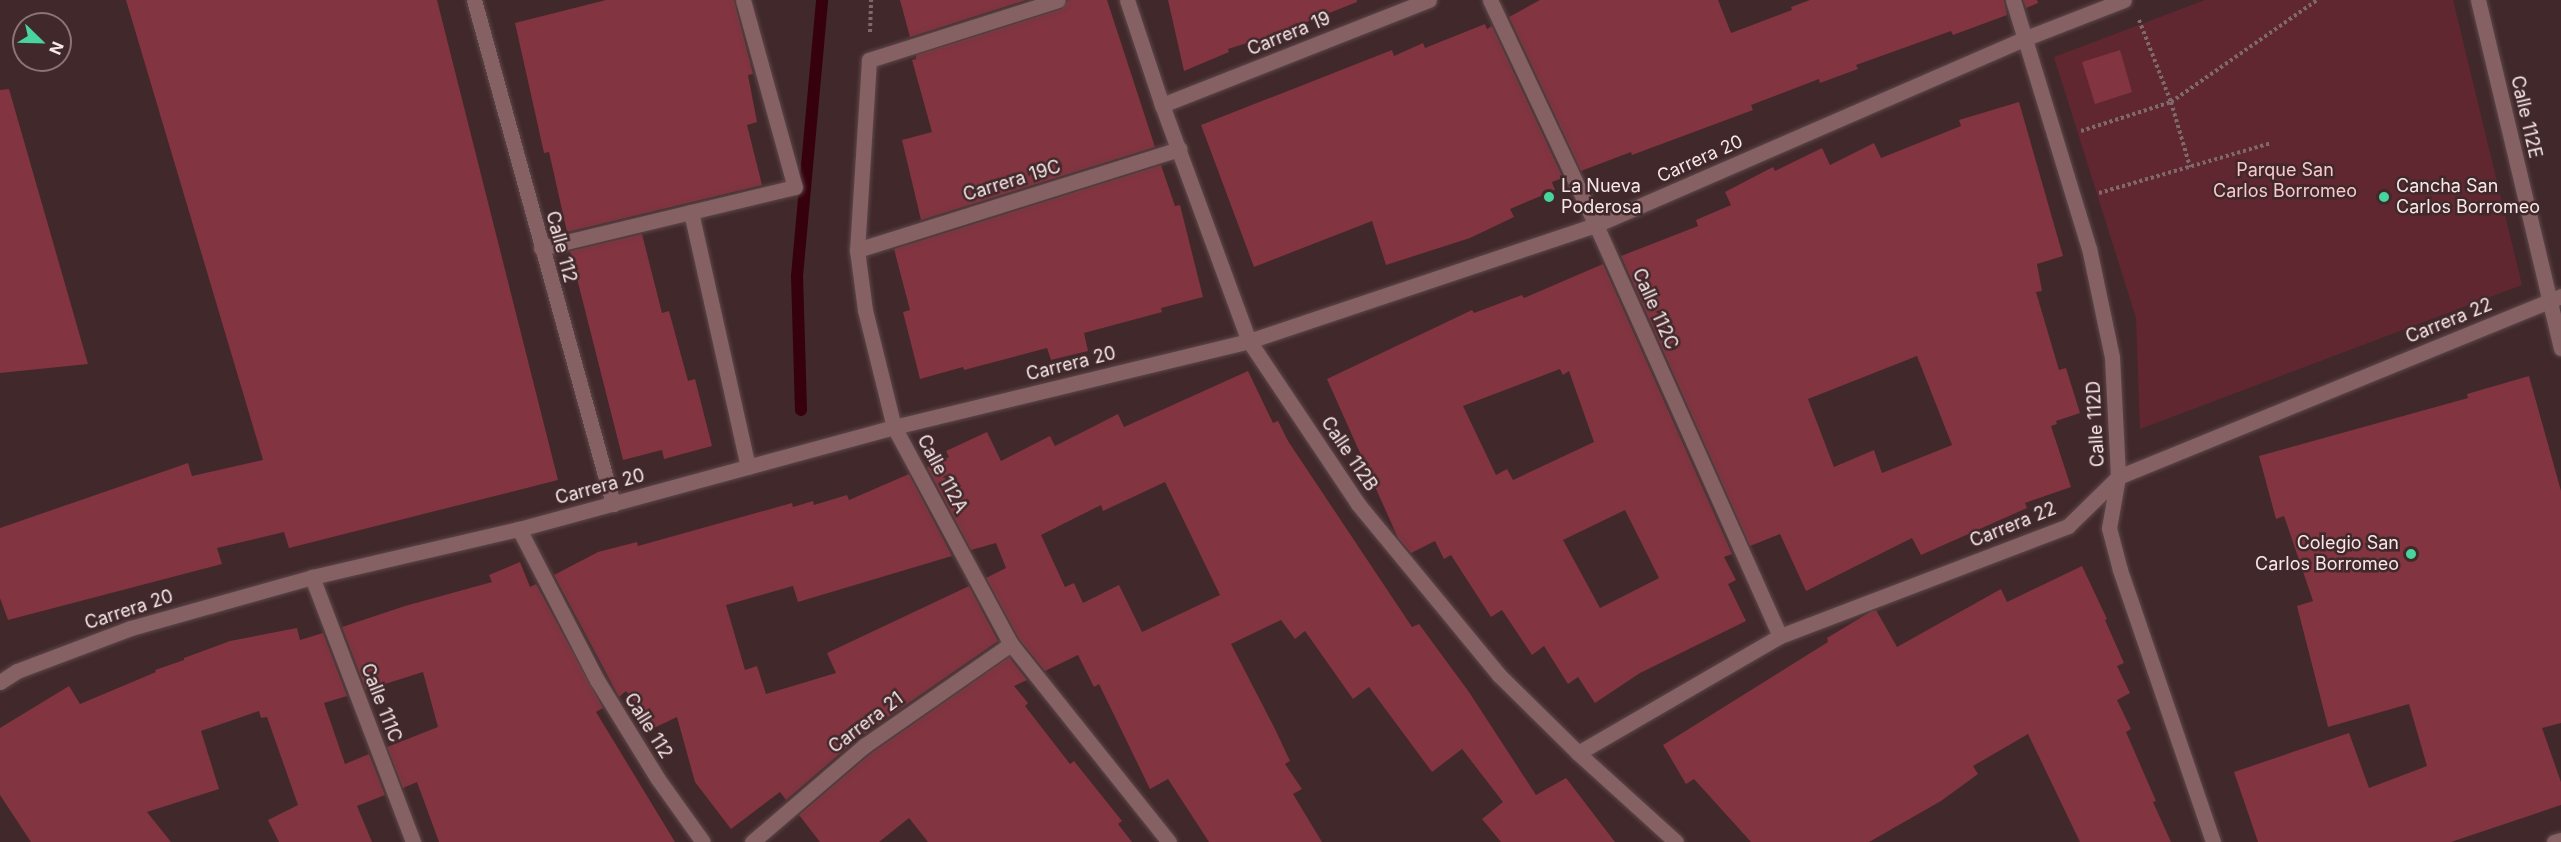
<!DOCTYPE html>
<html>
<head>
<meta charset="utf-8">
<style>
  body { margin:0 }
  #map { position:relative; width:2561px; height:842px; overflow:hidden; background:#40282b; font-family:Inter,sans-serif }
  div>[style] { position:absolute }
  .green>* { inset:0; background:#612730 }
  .stream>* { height:12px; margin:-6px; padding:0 6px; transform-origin:6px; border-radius:6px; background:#36000c }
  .building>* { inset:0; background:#823440 }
  .path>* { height:4px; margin-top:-2px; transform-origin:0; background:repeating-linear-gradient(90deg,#7e696b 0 3px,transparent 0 6px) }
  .roads { filter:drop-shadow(0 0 2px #5d4749) drop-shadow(0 0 2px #5d4749) }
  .service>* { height:15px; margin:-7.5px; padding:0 7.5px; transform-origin:7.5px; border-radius:7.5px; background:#866164 }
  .minor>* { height:15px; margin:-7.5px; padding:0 7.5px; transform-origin:7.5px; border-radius:7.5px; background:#866164 }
  .dots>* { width:16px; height:16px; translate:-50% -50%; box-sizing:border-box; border:3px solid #40282b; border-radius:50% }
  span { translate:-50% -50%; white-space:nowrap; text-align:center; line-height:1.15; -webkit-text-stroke:5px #40282b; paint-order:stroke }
  .street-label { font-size:18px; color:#f7e7e8 }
  .park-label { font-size:18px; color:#f8c8cb }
  .poi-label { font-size:18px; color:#f7e7e8 }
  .left { translate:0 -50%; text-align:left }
  .right { translate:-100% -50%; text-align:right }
  .north { position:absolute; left:12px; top:12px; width:60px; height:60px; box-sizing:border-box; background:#40282b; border:2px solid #897477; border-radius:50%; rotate:113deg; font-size:16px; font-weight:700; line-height:24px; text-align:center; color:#f7e7e8 }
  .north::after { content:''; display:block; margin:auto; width:21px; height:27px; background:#48d49d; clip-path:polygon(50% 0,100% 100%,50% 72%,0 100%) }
</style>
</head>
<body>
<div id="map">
  <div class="green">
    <i style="clip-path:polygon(2205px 0,2453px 0,2522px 285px,2140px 429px,2136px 318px,2054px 57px)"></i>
  </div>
  <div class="stream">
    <i style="left:801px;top:410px;width:134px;rotate:-91.7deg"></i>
    <i style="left:797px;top:276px;width:277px;rotate:-84.8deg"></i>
  </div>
  <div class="building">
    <i style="clip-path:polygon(126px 0,437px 0,558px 480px,289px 548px,284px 532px,217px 548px,222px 564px,8px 620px,0 598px,0 528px,188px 463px,192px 476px,263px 460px)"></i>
    <i style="clip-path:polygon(606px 0,734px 0,753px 74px,748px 75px,757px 122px,747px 125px,762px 185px,567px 232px,549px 152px,544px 153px,515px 23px)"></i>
    <i style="clip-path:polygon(900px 0,1026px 0,910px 37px)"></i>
    <i style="clip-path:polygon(1068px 0,1107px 0,1155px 147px,921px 220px,902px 140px,932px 132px,912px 60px,916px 59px,916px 55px,1061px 9px)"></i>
    <i style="clip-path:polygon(1168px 0,1357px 0,1357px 2px,1281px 32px,1228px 49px,1229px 52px,1184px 71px)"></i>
    <i style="clip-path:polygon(1540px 0,1718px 0,1731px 33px,1792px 10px,1791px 7px,1810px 0,2004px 0,2007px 15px,1953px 35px,1951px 31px,1856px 65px,1858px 69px,1820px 83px,1819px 79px,1751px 105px,1753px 110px,1632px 155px,1631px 152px,1581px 171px,1509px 17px)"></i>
    <i style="clip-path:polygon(2023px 0,2037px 0,2038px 3px,2026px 8px)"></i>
    <i style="clip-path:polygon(1485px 24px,1487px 29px,1492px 26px,1563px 178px,1552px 182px,1555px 190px,1510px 209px,1514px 217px,1470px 238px,1386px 265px,1372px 221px,1254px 267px,1201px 125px,1392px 50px,1394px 56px,1423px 43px,1425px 48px)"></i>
    <i style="clip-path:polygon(2120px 50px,2132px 92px,2095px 104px,2082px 62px)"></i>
    <i style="clip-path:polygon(9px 89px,88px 364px,0 373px,0 90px)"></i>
    <i style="clip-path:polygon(evenodd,2019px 102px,2063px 256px,2037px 264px,2042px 291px,2036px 292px,2059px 370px,2066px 368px,2080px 413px,2056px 421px,2057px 424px,2051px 426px,2071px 487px,2025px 503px,2027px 508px,1921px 555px,1912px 538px,1806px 591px,1780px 534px,1750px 546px,1621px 256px,1698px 226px,1696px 220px,1731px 205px,1725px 192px,1773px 167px,1775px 171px,1822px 148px,1830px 165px,1874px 143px,1881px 158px,1961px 126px,1959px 120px,2019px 102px,1917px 356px,1952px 445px,1882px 473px,1874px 450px,1834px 467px,1808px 399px,1917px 356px)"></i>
    <i style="clip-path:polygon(1161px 165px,1175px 206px,1180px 205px,1203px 297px,1161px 308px,1162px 312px,1084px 333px,1088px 351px,1051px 360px,1047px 348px,964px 370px,963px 367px,920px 379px,903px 312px,910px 310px,894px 249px)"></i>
    <i style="clip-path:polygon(642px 234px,662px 313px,669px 311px,688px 381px,695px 379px,712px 446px,664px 459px,662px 450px,623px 460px,570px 251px)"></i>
    <i style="clip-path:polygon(evenodd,1603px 264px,1732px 554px,1724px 557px,1736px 580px,1728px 584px,1746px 621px,1640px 673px,1595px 703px,1578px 677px,1568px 684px,1544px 646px,1532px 655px,1502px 610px,1491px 617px,1451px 555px,1444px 559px,1435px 541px,1411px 553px,1398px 538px,1327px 379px,1472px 310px,1474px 313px,1522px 295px,1524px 298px,1603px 264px,1560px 369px,1563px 375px,1569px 371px,1594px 442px,1513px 480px,1507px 469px,1496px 475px,1463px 406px,1560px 369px,1603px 264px,1625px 510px,1659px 578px,1600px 608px,1563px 540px,1625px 510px)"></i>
    <i style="clip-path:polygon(evenodd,1248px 371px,1273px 423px,1278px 421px,1288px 441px,1412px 627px,1419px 624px,1469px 692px,1536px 795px,1566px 778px,1615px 842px,1501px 842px,1482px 819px,1503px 802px,1462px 749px,1432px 772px,1369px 687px,1353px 699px,1305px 631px,1295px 639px,1281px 620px,1231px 644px,1275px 729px,1290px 761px,1285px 764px,1302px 789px,1293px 794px,1322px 842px,1209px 842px,1168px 779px,1150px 789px,1099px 684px,1094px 687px,1078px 655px,1045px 671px,1019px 639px,986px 578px,1006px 568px,996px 543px,971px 550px,927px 467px,949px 457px,946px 451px,987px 432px,1001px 461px,1050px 436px,1055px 446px,1118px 414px,1124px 427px,1248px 371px,1165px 482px,1220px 595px,1142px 632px,1119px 585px,1083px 603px,1074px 583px,1065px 587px,1041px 535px,1101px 505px,1103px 511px,1165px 482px)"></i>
    <i style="clip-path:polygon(2529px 376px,2561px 491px,2561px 723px,2542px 728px,2561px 782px,2561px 805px,2451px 842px,2258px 842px,2234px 772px,2349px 733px,2369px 788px,2427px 766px,2409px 704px,2328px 727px,2297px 606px,2313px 601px,2284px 516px,2276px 519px,2259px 456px,2468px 398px,2467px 394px)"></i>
    <i style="clip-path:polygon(909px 474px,952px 556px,798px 602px,793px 586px,726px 605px,745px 670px,757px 666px,766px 694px,836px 673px,827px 653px,969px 586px,998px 641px,858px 738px,786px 800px,780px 792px,731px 829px,695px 782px,677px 717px,654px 728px,626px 691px,619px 697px,554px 575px,598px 552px,637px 542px,638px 546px,792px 503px,793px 507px,813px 501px,814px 505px,847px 495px,849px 500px)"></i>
    <i style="clip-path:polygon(520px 562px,530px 587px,536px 584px,603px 708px,596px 712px,675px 842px,439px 842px,417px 782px,403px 788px,387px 747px,438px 727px,423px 672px,366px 690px,342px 627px,405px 606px,492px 582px,489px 575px)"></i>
    <i style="clip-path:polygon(2082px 566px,2107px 619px,2105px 620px,2124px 663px,2117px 666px,2130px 693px,2117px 700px,2131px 729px,2126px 732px,2156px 801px,2153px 802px,2171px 842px,2080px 842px,2028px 734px,1973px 766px,1978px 774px,1941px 801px,1869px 842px,1751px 842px,1694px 779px,1686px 784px,1663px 745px,1828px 642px,1827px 638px,1870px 612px,1876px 610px,1897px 647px,2001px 589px,2007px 602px)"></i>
    <i style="clip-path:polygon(297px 628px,300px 640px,323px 633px,347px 696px,324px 703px,345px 764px,369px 754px,385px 795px,357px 806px,372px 842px,279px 842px,268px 820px,298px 805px,267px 717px,261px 718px,259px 711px,201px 731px,219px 789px,147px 812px,171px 842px,31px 842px,0 795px,0 728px,69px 686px,80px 704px,156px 672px,155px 670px,184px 660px,184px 658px,230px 641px)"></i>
    <i style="clip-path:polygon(1009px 657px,1027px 680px,1014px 686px,1028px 703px,1025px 706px,1070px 764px,1074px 761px,1122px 821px,1118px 824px,1132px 842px,928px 842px,909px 818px,879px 842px,820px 842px,799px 815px,870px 754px)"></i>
  </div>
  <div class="path">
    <i style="left:2139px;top:20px;width:88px;rotate:68.7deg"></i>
    <i style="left:2171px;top:102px;width:68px;rotate:73.7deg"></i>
    <i style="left:870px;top:32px;width:32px;rotate:-88deg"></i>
    <i style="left:2081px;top:131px;width:95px;rotate:-17.9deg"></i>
    <i style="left:2171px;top:102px;width:178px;rotate:-34.9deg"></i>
    <i style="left:2099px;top:193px;width:179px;rotate:-16.2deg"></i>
  </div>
  <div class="roads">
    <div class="service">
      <i style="left:869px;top:60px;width:198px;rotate:-17.6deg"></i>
      <i style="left:691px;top:212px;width:261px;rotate:77.4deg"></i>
      <i style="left:541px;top:248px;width:261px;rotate:-13.5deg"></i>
      <i style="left:857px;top:250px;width:338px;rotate:-17.4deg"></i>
    </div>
    <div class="minor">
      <i style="left:474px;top:0;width:523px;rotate:74.58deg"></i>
      <i style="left:743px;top:0;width:194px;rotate:74.5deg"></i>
      <i style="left:1127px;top:0;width:111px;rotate:71.6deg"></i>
      <i style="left:1162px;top:105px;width:252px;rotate:69.8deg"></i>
      <i style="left:1249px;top:341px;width:196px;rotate:56.2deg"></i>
      <i style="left:1358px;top:504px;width:222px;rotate:50.5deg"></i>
      <i style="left:1499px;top:675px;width:111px;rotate:44.6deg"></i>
      <i style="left:1578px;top:753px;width:132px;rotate:42.2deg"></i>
      <i style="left:1490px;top:0;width:249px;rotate:64.8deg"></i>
      <i style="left:1596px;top:225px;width:450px;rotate:65.9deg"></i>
      <i style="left:2013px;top:0;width:259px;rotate:73deg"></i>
      <i style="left:2089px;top:248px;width:111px;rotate:78.1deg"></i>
      <i style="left:2112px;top:357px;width:120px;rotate:87.1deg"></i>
      <i style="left:2118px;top:477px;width:52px;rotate:100deg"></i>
      <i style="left:2109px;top:528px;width:43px;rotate:75.3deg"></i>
      <i style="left:2120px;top:570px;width:287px;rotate:71.1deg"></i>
      <i style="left:2478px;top:0;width:358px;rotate:76.6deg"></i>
      <i style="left:869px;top:60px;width:190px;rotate:93.6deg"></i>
      <i style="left:857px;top:250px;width:61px;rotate:82.4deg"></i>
      <i style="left:865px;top:310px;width:121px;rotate:76.1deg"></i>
      <i style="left:894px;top:427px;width:247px;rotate:61.7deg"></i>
      <i style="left:1011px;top:644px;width:253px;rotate:51.4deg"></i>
      <i style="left:1162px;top:105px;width:287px;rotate:-21.5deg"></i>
      <i style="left:519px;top:529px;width:170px;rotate:62.7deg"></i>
      <i style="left:597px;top:680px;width:116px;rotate:58.4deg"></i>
      <i style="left:658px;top:779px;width:77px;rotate:54.5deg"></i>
      <i style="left:312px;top:577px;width:284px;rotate:69.1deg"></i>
      <i style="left:0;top:682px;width:20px;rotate:-33deg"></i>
      <i style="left:17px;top:671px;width:122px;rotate:-20.7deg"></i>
      <i style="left:131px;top:628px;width:188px;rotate:-15.7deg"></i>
      <i style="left:312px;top:577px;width:212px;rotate:-13.1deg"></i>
      <i style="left:519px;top:529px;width:389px;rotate:-15.2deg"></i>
      <i style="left:894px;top:427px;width:365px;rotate:-13.6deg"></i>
      <i style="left:1249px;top:341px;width:366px;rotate:-18.5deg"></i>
      <i style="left:1596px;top:225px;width:469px;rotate:-23.5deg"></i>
      <i style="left:2026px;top:38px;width:105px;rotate:-21.2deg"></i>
      <i style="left:1578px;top:753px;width:233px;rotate:-30.1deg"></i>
      <i style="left:1780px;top:636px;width:308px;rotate:-20.9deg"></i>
      <i style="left:2068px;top:526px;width:70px;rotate:-44.4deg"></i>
      <i style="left:2118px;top:477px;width:479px;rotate:-22.2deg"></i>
      <i style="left:752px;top:842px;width:148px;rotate:-40.6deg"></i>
      <i style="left:864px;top:746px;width:179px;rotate:-34.8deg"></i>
      <i style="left:2554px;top:842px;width:7px;rotate:-16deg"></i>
    </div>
  </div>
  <div class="dots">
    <i style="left:1549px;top:197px;background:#48d49d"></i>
    <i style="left:2384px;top:197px;background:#48d49d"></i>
    <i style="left:2411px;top:554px;background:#48d49d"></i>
  </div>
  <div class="street-label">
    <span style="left:1289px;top:34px;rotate:-22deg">Carrera 19</span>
    <span style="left:2526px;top:117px;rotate:77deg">Calle 112E</span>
    <span style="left:1700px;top:159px;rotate:-24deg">Carrera 20</span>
    <span style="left:1012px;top:181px;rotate:-17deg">Carrera 19C</span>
    <span style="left:561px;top:247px;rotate:75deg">Calle 112</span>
    <span style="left:1655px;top:309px;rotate:66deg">Calle 112C</span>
    <span style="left:2449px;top:321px;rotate:-22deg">Carrera 22</span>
    <span style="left:1071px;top:364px;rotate:-14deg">Carrera 20</span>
    <span style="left:2096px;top:424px;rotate:-93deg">Calle 112D</span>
    <span style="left:1349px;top:454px;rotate:56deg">Calle 112B</span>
    <span style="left:942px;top:474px;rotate:62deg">Calle 112A</span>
    <span style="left:600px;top:487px;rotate:-15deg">Carrera 20</span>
    <span style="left:2013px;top:525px;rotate:-22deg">Carrera 22</span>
    <span style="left:129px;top:610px;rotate:-18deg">Carrera 20</span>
    <span style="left:381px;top:703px;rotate:69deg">Calle 111C</span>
    <span style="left:866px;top:723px;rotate:-37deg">Carrera 21</span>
    <span style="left:648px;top:726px;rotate:58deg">Calle 112</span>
  </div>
  <div class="park-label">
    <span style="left:2285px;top:181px">Parque San<br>Carlos Borromeo</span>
  </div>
  <div class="poi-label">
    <span class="left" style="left:1561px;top:197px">La Nueva<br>Poderosa</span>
    <span class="left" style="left:2396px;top:197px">Cancha San<br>Carlos Borromeo</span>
    <span class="right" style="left:2399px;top:554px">Colegio San<br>Carlos Borromeo</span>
  </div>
  <div class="north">N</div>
</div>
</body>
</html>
